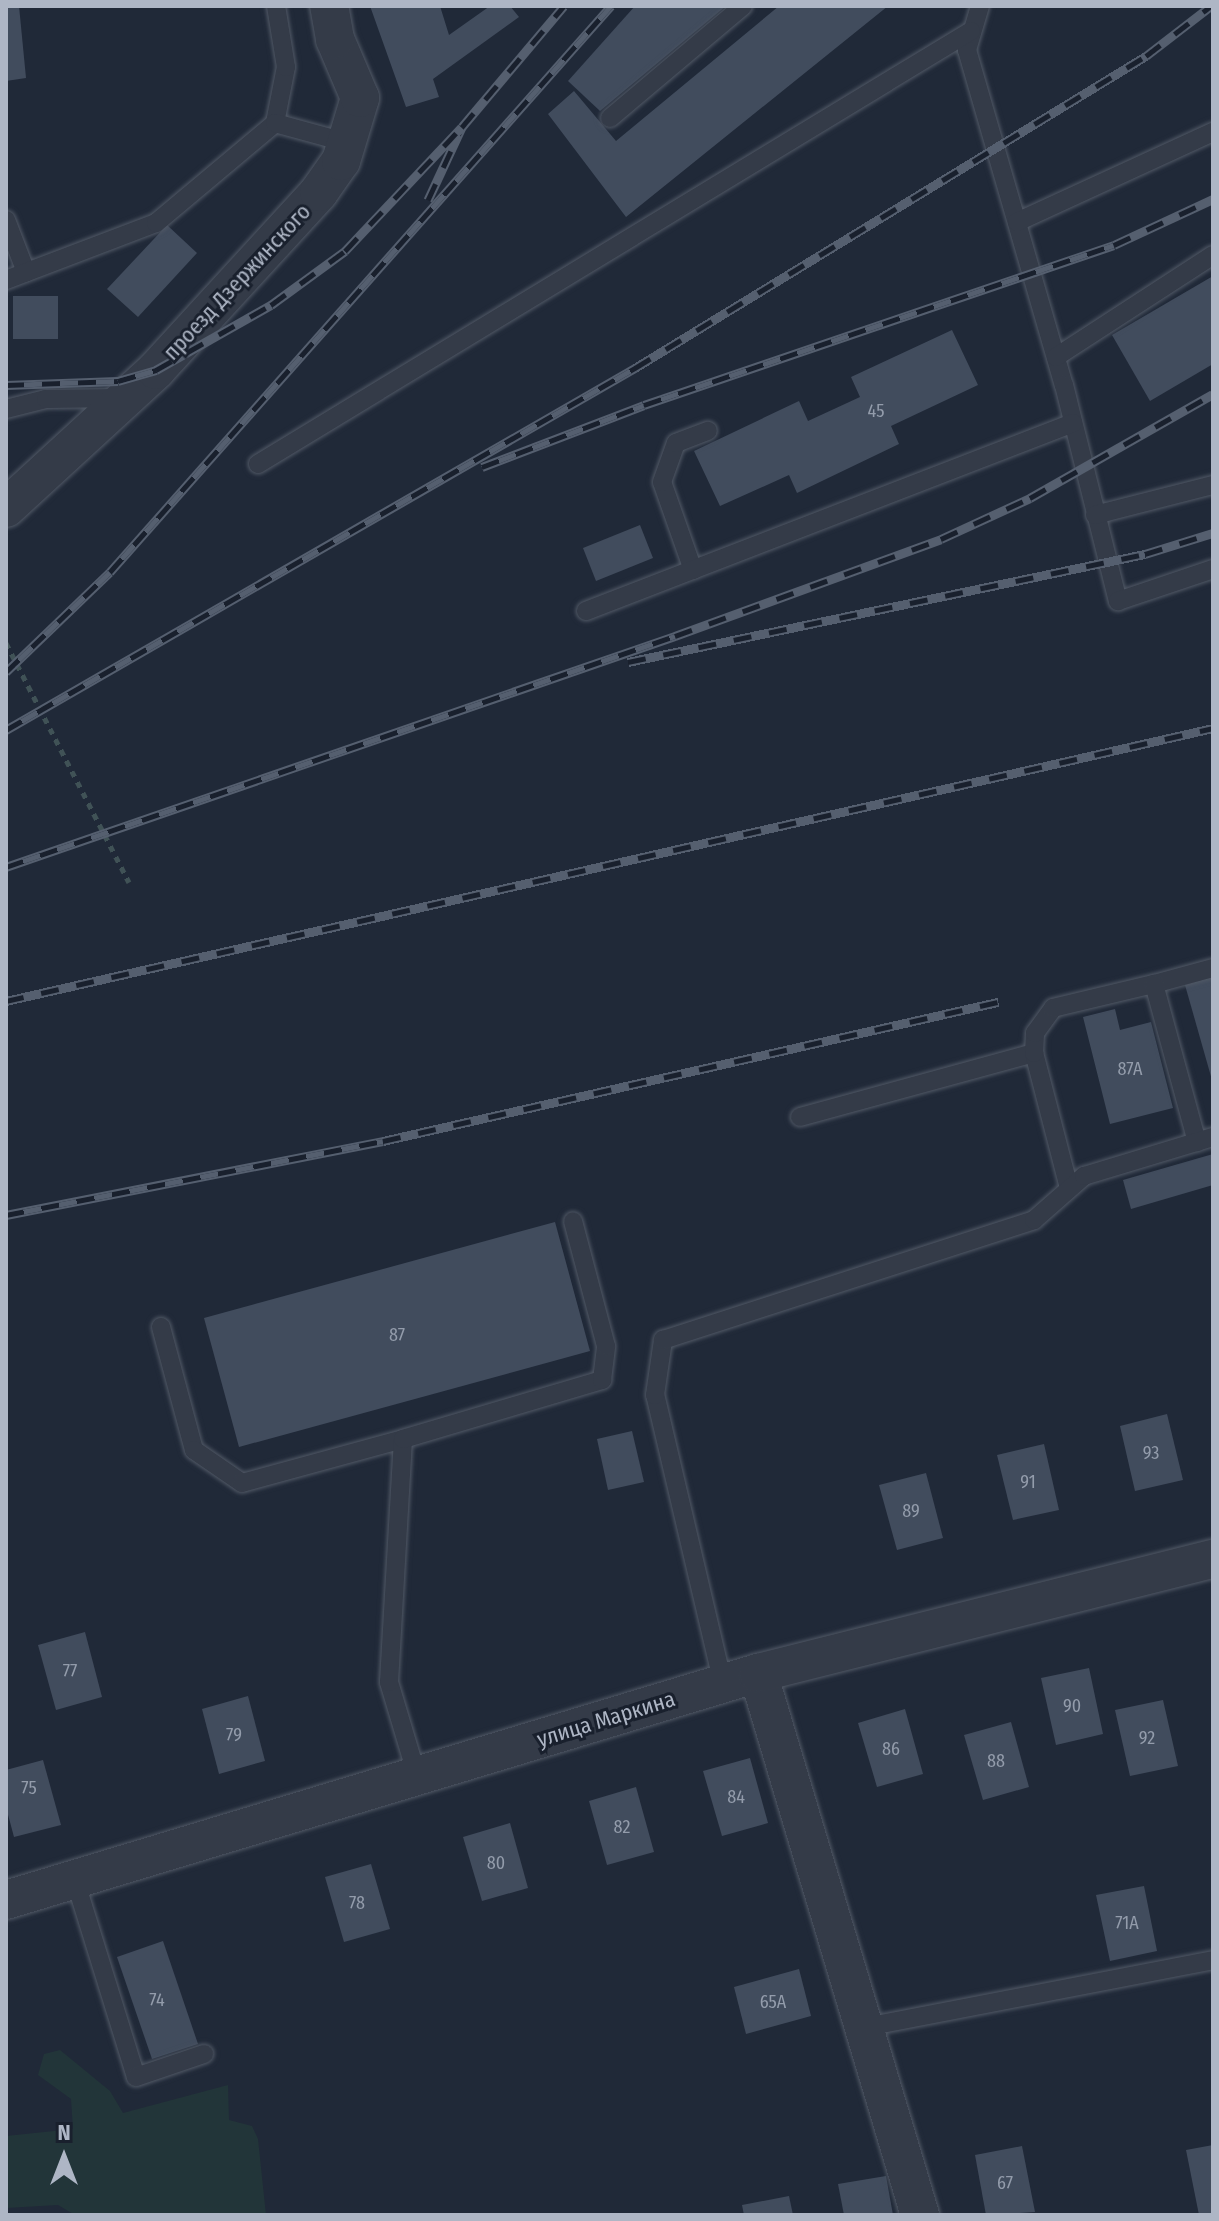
<!DOCTYPE html>
<html>
<head>
<meta charset="utf-8">
<style>
  body { margin:0 }
  #map { position:relative; width:1219px; height:2221px; overflow:hidden; background:#202938; font-family:"Fira Sans Condensed",sans-serif }
  div>[style] { position:absolute }
  .green>* { inset:0; background:#223539 }
  .building>* { inset:0; background:#414c5d }
  .path>* { height:5px; margin-top:-2.5px; transform-origin:0; background:repeating-linear-gradient(90deg,#405256 0 6px,transparent 0 12px) }
  .roads { filter:drop-shadow(0 0 2px #515966) drop-shadow(0 0 2px #515966) }
  .lane>* { height:18px; margin:-9px; padding:0 9px; transform-origin:9px; border-radius:9px; background:#343b48 }
  .street>* { height:38px; margin:-19px; padding:0 19px; transform-origin:19px; border-radius:19px; background:#343b48 }
  .rail>* { height:9px; margin-top:-4.5px; transform-origin:0; background:repeating-linear-gradient(90deg,#19202d 0 18px,#555f6f 0 36px); box-sizing:border-box; border-block:2px solid #555f6f }
  span { translate:-50% -50%; white-space:nowrap; text-align:center; line-height:1.15; -webkit-text-stroke:6px #19202d; paint-order:stroke }
  .number-label { font-size:18px; color:#939cab }
  .number-label span { -webkit-text-stroke-width:0 }
  .street-label { font-size:22px; color:#aeb6c5 }
  .frame { position:absolute; inset:0; border:8px solid #aeb6c5; pointer-events:none }
  .north { position:absolute; left:24px; top:2117px; width:80px; height:80px; -webkit-text-stroke:6px #19202d; paint-order:stroke; rotate:0deg; font-size:22px; font-weight:700; line-height:32px; text-align:center; color:#aeb6c5 }
  .north::after { content:''; display:block; margin:auto; width:28px; height:36px; background:#aeb6c5; clip-path:polygon(50% 0,100% 100%,50% 72%,0 100%) }
</style>
</head>
<body>
<div id="map">
  <div class="green">
    <i style="clip-path:polygon(60px 2050px,110px 2091px,123px 2113px,228px 2085px,229px 2120px,252px 2126px,258px 2139px,266px 2215px,75px 2215px,58px 2205px,6px 2208px,6px 2136px,73px 2129px,71px 2099px,38px 2075px,44px 2054px)"></i>
  </div>
  <div class="building">
    <i style="clip-path:polygon(6px 6px,19px 6px,26px 78px,6px 81px)"></i>
    <i style="clip-path:polygon(370px 6px,440px 6px,449px 35px,490px 6px,510px 6px,519px 17px,433px 79px,439px 97px,406px 107px)"></i>
    <i style="clip-path:polygon(635px 6px,726px 6px,600px 111px,568px 81px)"></i>
    <i style="clip-path:polygon(779px 6px,888px 6px,626px 217px,548px 114px,574px 91px,616px 141px)"></i>
    <i style="clip-path:polygon(167px 225px,197px 253px,138px 317px,107px 289px)"></i>
    <i style="clip-path:polygon(1213px 276px,1213px 364px,1150px 401px,1112px 335px)"></i>
    <i style="clip-path:polygon(13px 296px,58px 296px,58px 339px,13px 339px)"></i>
    <i style="clip-path:polygon(952px 330px,978px 385px,891px 426px,899px 444px,797px 493px,789px 475px,720px 506px,694px 451px,799px 401px,808px 421px,860px 397px,851px 377px)"></i>
    <i style="clip-path:polygon(640px 525px,653px 558px,596px 581px,583px 548px)"></i>
    <i style="clip-path:polygon(1213px 977px,1213px 1080px,1212px 1080px,1185px 985px)"></i>
    <i style="clip-path:polygon(1115px 1009px,1120px 1030px,1151px 1022px,1173px 1108px,1110px 1124px,1083px 1017px)"></i>
    <i style="clip-path:polygon(1213px 1154px,1213px 1185px,1131px 1209px,1123px 1180px)"></i>
    <i style="clip-path:polygon(555px 1222px,590px 1351px,239px 1447px,204px 1318px)"></i>
    <i style="clip-path:polygon(1167px 1414px,1183px 1480px,1135px 1491px,1120px 1426px)"></i>
    <i style="clip-path:polygon(632px 1431px,644px 1482px,608px 1490px,597px 1439px)"></i>
    <i style="clip-path:polygon(1044px 1444px,1059px 1510px,1013px 1520px,997px 1455px)"></i>
    <i style="clip-path:polygon(926px 1473px,943px 1538px,897px 1550px,879px 1485px)"></i>
    <i style="clip-path:polygon(85px 1632px,102px 1697px,56px 1710px,38px 1645px)"></i>
    <i style="clip-path:polygon(1089px 1668px,1103px 1734px,1056px 1745px,1041px 1678px)"></i>
    <i style="clip-path:polygon(248px 1696px,265px 1761px,219px 1774px,202px 1709px)"></i>
    <i style="clip-path:polygon(1163px 1700px,1178px 1766px,1130px 1776px,1115px 1710px)"></i>
    <i style="clip-path:polygon(905px 1709px,923px 1774px,877px 1787px,858px 1723px)"></i>
    <i style="clip-path:polygon(1011px 1722px,1029px 1787px,983px 1800px,964px 1735px)"></i>
    <i style="clip-path:polygon(750px 1758px,768px 1823px,722px 1836px,703px 1771px)"></i>
    <i style="clip-path:polygon(43px 1760px,61px 1825px,14px 1837px,6px 1807px,6px 1770px)"></i>
    <i style="clip-path:polygon(636px 1787px,654px 1852px,607px 1865px,589px 1801px)"></i>
    <i style="clip-path:polygon(510px 1823px,528px 1888px,482px 1901px,463px 1837px)"></i>
    <i style="clip-path:polygon(371px 1864px,390px 1929px,344px 1942px,325px 1877px)"></i>
    <i style="clip-path:polygon(1144px 1886px,1157px 1951px,1110px 1961px,1096px 1895px)"></i>
    <i style="clip-path:polygon(163px 1941px,198px 2044px,152px 2059px,117px 1957px)"></i>
    <i style="clip-path:polygon(799px 1969px,811px 2016px,746px 2034px,734px 1987px)"></i>
    <i style="clip-path:polygon(1213px 2145px,1213px 2214px,1199px 2215px,1186px 2150px)"></i>
    <i style="clip-path:polygon(1022px 2146px,1035px 2212px,986px 2215px,975px 2155px)"></i>
    <i style="clip-path:polygon(886px 2176px,893px 2215px,844px 2215px,838px 2184px)"></i>
    <i style="clip-path:polygon(789px 2196px,793px 2215px,744px 2215px,742px 2205px)"></i>
  </div>
  <div class="path">
    <i style="left:6px;top:643px;width:269px;rotate:62.8deg"></i>
  </div>
  <div class="roads">
    <div class="lane">
      <i style="left:980px;top:6px;width:46px;rotate:106.5deg"></i>
      <i style="left:967px;top:50px;width:349px;rotate:73.9deg"></i>
      <i style="left:1064px;top:385px;width:223px;rotate:76deg"></i>
      <i style="left:1118px;top:601px;width:100px;rotate:-18.6deg"></i>
      <i style="left:610px;top:118px;width:174px;rotate:-40.1deg"></i>
      <i style="left:275px;top:123px;width:57px;rotate:-78.9deg"></i>
      <i style="left:286px;top:67px;width:62px;rotate:-99.3deg"></i>
      <i style="left:6px;top:220px;width:56px;rotate:69deg"></i>
      <i style="left:1017px;top:222px;width:216px;rotate:-24.7deg"></i>
      <i style="left:6px;top:280px;width:160px;rotate:-20.8deg"></i>
      <i style="left:156px;top:223px;width:155px;rotate:-40deg"></i>
      <i style="left:275px;top:123px;width:76px;rotate:15.3deg"></i>
      <i style="left:1056px;top:357px;width:187px;rotate:-33deg"></i>
      <i style="left:6px;top:409px;width:41px;rotate:-14deg"></i>
      <i style="left:46px;top:399px;width:73px;rotate:-0.8deg"></i>
      <i style="left:258px;top:464px;width:834px;rotate:-31.27deg"></i>
      <i style="left:1095px;top:515px;width:122px;rotate:-14.3deg"></i>
      <i style="left:693px;top:570px;width:93px;rotate:-109.4deg"></i>
      <i style="left:662px;top:482px;width:41px;rotate:-70.3deg"></i>
      <i style="left:676px;top:443px;width:34px;rotate:-21deg"></i>
      <i style="left:586px;top:611px;width:522px;rotate:-21.11deg"></i>
      <i style="left:1154px;top:984px;width:61px;rotate:-15.2deg"></i>
      <i style="left:800px;top:1117px;width:243px;rotate:-15.3deg"></i>
      <i style="left:1069px;top:1188px;width:139px;rotate:-104.5deg"></i>
      <i style="left:1034px;top:1053px;width:20px;rotate:-87deg"></i>
      <i style="left:1035px;top:1033px;width:31px;rotate:-54deg"></i>
      <i style="left:1053px;top:1008px;width:104px;rotate:-13.4deg"></i>
      <i style="left:1154px;top:984px;width:164px;rotate:74.8deg"></i>
      <i style="left:161px;top:1327px;width:127px;rotate:75deg"></i>
      <i style="left:194px;top:1450px;width:58px;rotate:34.5deg"></i>
      <i style="left:242px;top:1483px;width:167px;rotate:-15.3deg"></i>
      <i style="left:723px;top:1684px;width:297px;rotate:-103.2deg"></i>
      <i style="left:655px;top:1395px;width:56px;rotate:-81.7deg"></i>
      <i style="left:663px;top:1340px;width:390px;rotate:-17.9deg"></i>
      <i style="left:1034px;top:1220px;width:67px;rotate:-41.3deg"></i>
      <i style="left:1084px;top:1176px;width:135px;rotate:-16.8deg"></i>
      <i style="left:417px;top:1776px;width:98px;rotate:-106.6deg"></i>
      <i style="left:389px;top:1682px;width:243px;rotate:-86.7deg"></i>
      <i style="left:403px;top:1439px;width:208px;rotate:-16.5deg"></i>
      <i style="left:602px;top:1380px;width:34px;rotate:-83deg"></i>
      <i style="left:606px;top:1346px;width:129px;rotate:-104.8deg"></i>
      <i style="left:75px;top:1880px;width:206px;rotate:72.8deg"></i>
      <i style="left:136px;top:2077px;width:72px;rotate:-18.7deg"></i>
      <i style="left:861px;top:2028px;width:359px;rotate:-10.9deg"></i>
    </div>
    <div class="street">
      <i style="left:6px;top:508px;width:204px;rotate:-42.6deg"></i>
      <i style="left:156px;top:370px;width:241px;rotate:-47.5deg"></i>
      <i style="left:319px;top:192px;width:38px;rotate:-55deg"></i>
      <i style="left:341px;top:161px;width:66px;rotate:-73.2deg"></i>
      <i style="left:360px;top:98px;width:64px;rotate:-113deg"></i>
      <i style="left:335px;top:39px;width:34px;rotate:-100deg"></i>
      <i style="left:758px;top:1673px;width:566px;rotate:73.36deg"></i>
      <i style="left:6px;top:1900px;width:786px;rotate:-16.8deg"></i>
      <i style="left:758px;top:1673px;width:469px;rotate:-14.1deg"></i>
    </div>
  </div>
  <div class="rail">
    <i style="left:428px;top:200px;width:81px;rotate:-65deg"></i>
    <i style="left:462px;top:127px;width:158px;rotate:-49.9deg"></i>
    <i style="left:6px;top:385px;width:112px;rotate:-2deg"></i>
    <i style="left:118px;top:381px;width:40px;rotate:-16deg"></i>
    <i style="left:156px;top:370px;width:132px;rotate:-29.5deg"></i>
    <i style="left:271px;top:305px;width:92px;rotate:-36.1deg"></i>
    <i style="left:345px;top:251px;width:170px;rotate:-46.7deg"></i>
    <i style="left:482px;top:467px;width:173px;rotate:-20.9deg"></i>
    <i style="left:644px;top:405px;width:496px;rotate:-18.8deg"></i>
    <i style="left:1114px;top:245px;width:109px;rotate:-24.9deg"></i>
    <i style="left:628px;top:662px;width:528px;rotate:-11.8deg"></i>
    <i style="left:1145px;top:554px;width:71px;rotate:-17.2deg"></i>
    <i style="left:6px;top:672px;width:144px;rotate:-43.9deg"></i>
    <i style="left:110px;top:572px;width:756px;rotate:-48.49deg"></i>
    <i style="left:6px;top:730px;width:726px;rotate:-29.92deg"></i>
    <i style="left:635px;top:368px;width:599px;rotate:-31.41deg"></i>
    <i style="left:1146px;top:56px;width:82px;rotate:-37.6deg"></i>
    <i style="left:6px;top:867px;width:708px;rotate:-19.05deg"></i>
    <i style="left:675px;top:636px;width:283px;rotate:-20deg"></i>
    <i style="left:941px;top:539px;width:98px;rotate:-24.7deg"></i>
    <i style="left:1030px;top:498px;width:210px;rotate:-29.6deg"></i>
    <i style="left:6px;top:1001px;width:1237px;rotate:-12.74deg"></i>
    <i style="left:6px;top:1215px;width:384px;rotate:-11.1deg"></i>
    <i style="left:383px;top:1141px;width:631px;rotate:-12.74deg"></i>
  </div>
  <div class="number-label">
    <span style="left:876px;top:411px">45</span>
    <span style="left:1130px;top:1069px">87А</span>
    <span style="left:397px;top:1335px">87</span>
    <span style="left:1151px;top:1453px">93</span>
    <span style="left:1028px;top:1482px">91</span>
    <span style="left:911px;top:1511px">89</span>
    <span style="left:70px;top:1671px">77</span>
    <span style="left:1072px;top:1706px">90</span>
    <span style="left:234px;top:1735px">79</span>
    <span style="left:1147px;top:1738px">92</span>
    <span style="left:891px;top:1749px">86</span>
    <span style="left:996px;top:1761px">88</span>
    <span style="left:29px;top:1788px">75</span>
    <span style="left:736px;top:1797px">84</span>
    <span style="left:622px;top:1827px">82</span>
    <span style="left:496px;top:1863px">80</span>
    <span style="left:357px;top:1903px">78</span>
    <span style="left:1127px;top:1923px">71А</span>
    <span style="left:157px;top:2000px">74</span>
    <span style="left:773px;top:2002px">65А</span>
    <span style="left:1005px;top:2183px">67</span>
  </div>
  <div class="street-label">
    <span style="left:237px;top:282px;rotate:-47deg">проезд Дзержинского</span>
    <span style="left:606px;top:1719px;rotate:-17deg">улица Маркина</span>
  </div>
  <div class="frame"></div>
  <div class="north">N</div>
</div>
</body>
</html>
